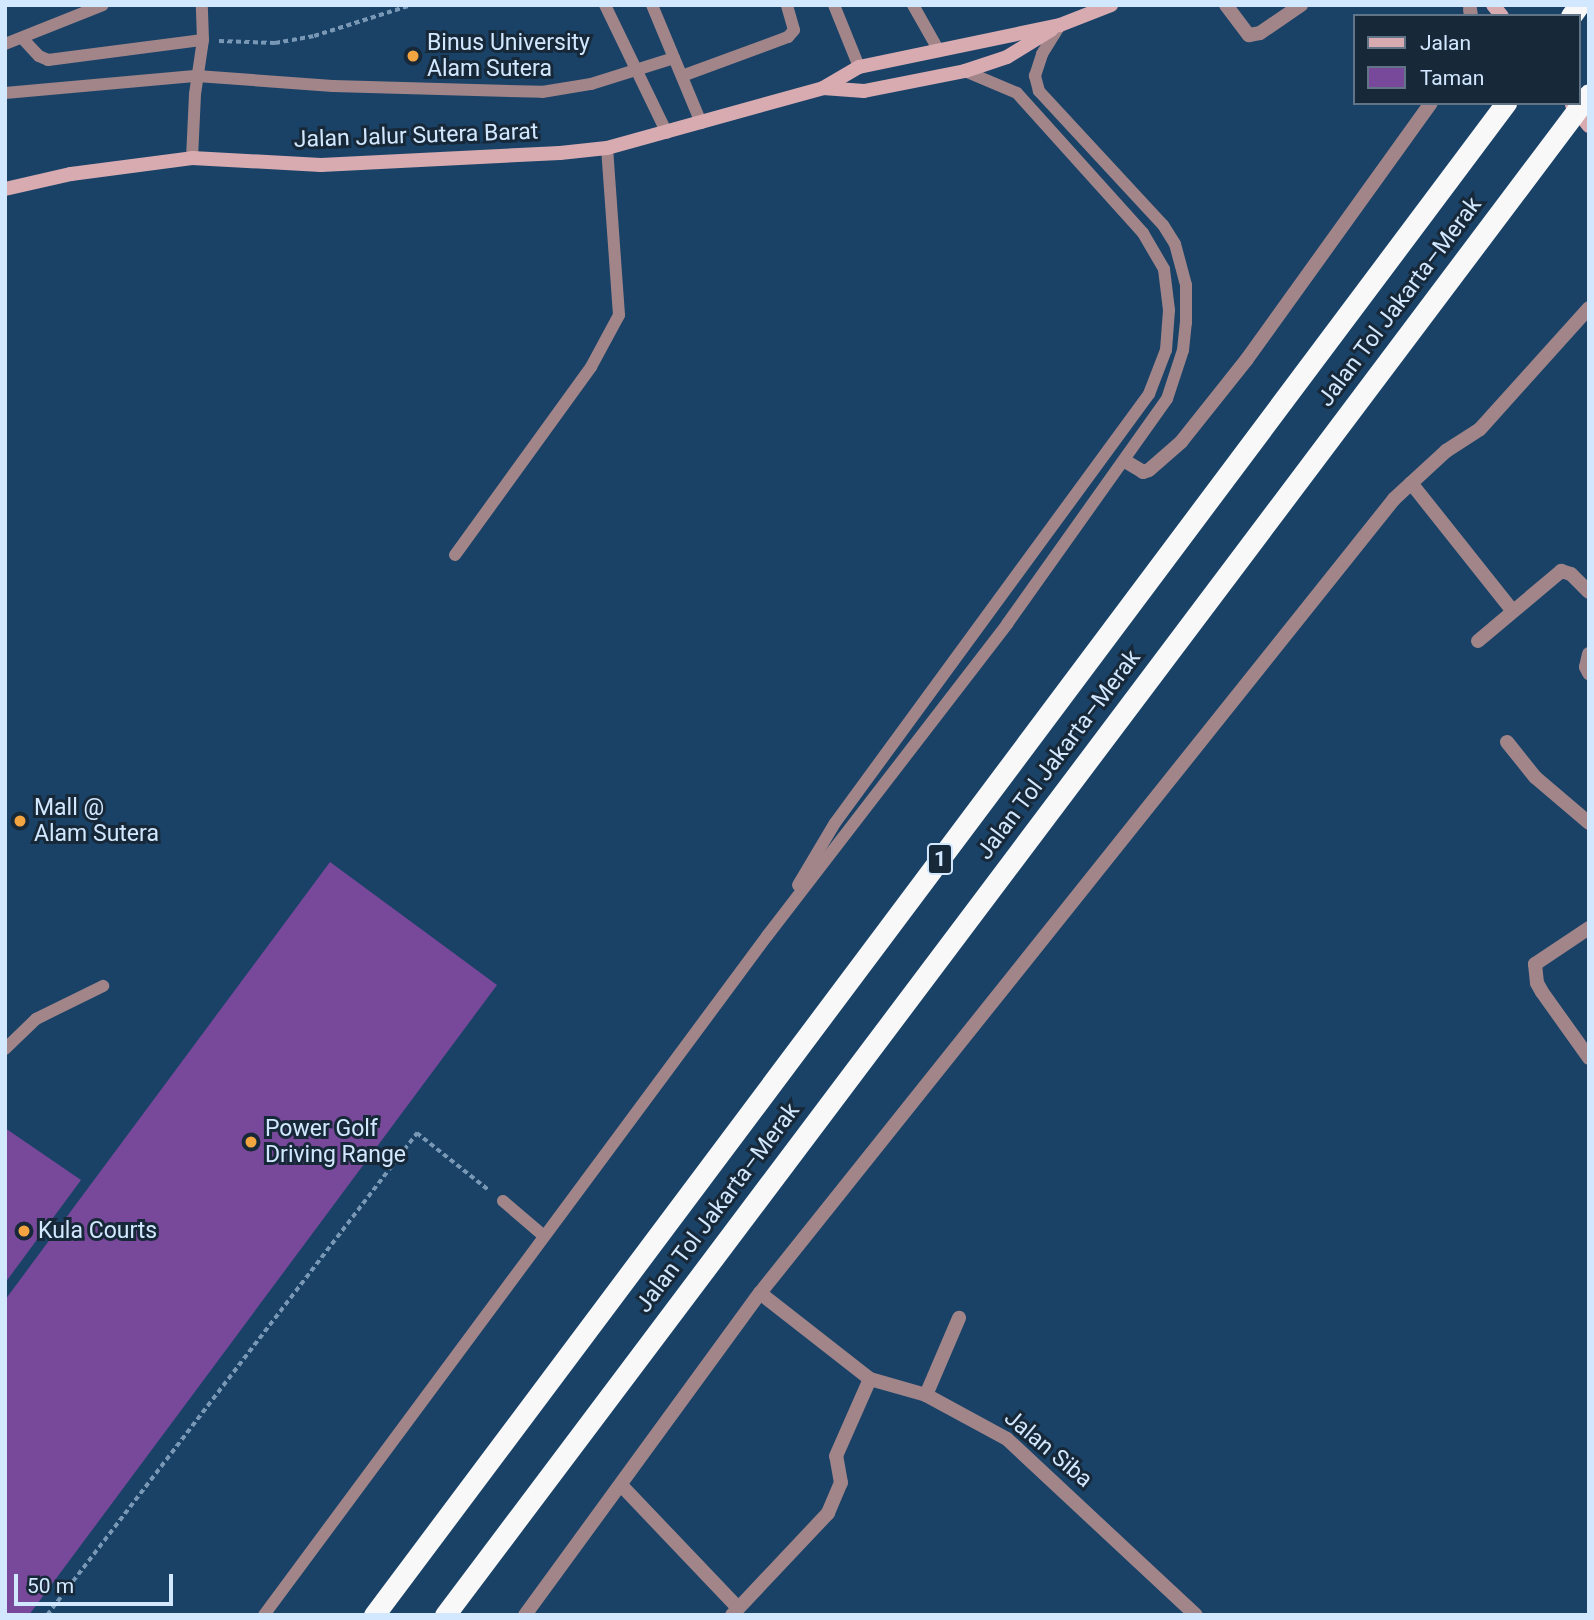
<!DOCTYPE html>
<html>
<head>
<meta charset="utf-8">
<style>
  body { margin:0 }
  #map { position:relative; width:1594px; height:1620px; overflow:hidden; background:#1a4267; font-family:Roboto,sans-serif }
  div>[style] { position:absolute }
  .green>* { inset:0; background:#78499a }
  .path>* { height:3.5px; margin-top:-1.75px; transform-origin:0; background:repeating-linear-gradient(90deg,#7998b6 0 5px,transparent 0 8.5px) }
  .lane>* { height:12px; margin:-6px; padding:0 6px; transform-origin:6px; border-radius:6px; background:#a18589 }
  .street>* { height:14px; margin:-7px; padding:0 7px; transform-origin:7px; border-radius:7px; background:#a18589 }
  .secondary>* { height:14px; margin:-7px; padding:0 7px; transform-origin:7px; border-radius:7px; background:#d8abb1 }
  .highway>* { height:21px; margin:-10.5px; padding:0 10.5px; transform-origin:10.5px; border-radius:10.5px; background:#f8f8f8 }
  .dots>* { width:19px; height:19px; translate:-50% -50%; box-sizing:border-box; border:4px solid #172839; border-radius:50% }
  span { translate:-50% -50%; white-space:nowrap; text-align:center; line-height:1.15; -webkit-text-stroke:6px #172839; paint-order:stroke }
  .shield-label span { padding:2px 5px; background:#172839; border:2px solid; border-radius:5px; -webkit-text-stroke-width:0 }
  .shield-label { font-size:21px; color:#d2e8ff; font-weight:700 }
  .poi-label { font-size:23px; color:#d2e8ff }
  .left { translate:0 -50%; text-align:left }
  .street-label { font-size:23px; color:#d2e8ff }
  .frame { position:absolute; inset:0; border:7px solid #d2e8ff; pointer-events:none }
  .legend { position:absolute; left:1353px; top:14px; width:228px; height:91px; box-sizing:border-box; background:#172839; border:2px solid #627588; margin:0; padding:9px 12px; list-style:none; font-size:21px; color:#d2e8ff }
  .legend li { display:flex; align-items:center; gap:14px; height:35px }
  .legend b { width:35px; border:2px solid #627588 }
  .scale { position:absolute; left:14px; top:1574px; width:159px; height:32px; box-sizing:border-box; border:4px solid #d2e8ff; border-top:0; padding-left:9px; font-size:21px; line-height:24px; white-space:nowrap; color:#d2e8ff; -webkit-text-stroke:5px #172839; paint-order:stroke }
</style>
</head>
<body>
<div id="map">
  <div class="green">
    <i style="clip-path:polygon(330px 862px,497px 985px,29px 1615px,5px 1615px,5px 1300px)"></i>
    <i style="clip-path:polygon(5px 1128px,81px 1180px,5px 1283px)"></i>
  </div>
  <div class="path">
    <i style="left:219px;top:41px;width:56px;rotate:2deg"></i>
    <i style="left:275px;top:43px;width:40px;rotate:-10deg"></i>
    <i style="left:314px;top:36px;width:102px;rotate:-17.7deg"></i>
    <i style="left:47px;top:1615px;width:608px;rotate:-52.49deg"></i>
    <i style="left:417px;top:1133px;width:93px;rotate:38.5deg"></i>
  </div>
  <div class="lane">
    <i style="left:605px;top:5px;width:142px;rotate:64.2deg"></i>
    <i style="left:652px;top:5px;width:128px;rotate:67.4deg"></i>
    <i style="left:834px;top:5px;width:67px;rotate:68deg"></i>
    <i style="left:913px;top:5px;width:53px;rotate:60.5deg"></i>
    <i style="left:23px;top:39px;width:23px;rotate:47deg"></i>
    <i style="left:39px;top:56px;width:10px;rotate:24deg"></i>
    <i style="left:48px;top:60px;width:156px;rotate:-7.4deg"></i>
    <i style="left:5px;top:44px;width:105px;rotate:-21.7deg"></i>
    <i style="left:682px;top:76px;width:113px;rotate:-20.2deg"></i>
    <i style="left:788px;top:37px;width:9px;rotate:-49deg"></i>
    <i style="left:794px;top:30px;width:26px;rotate:-106deg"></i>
    <i style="left:5px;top:93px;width:193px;rotate:-5.1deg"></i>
    <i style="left:197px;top:76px;width:136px;rotate:4.2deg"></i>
    <i style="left:333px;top:86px;width:209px;rotate:1.6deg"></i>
    <i style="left:542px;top:92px;width:50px;rotate:-9.3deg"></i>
    <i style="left:591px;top:84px;width:87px;rotate:-17.4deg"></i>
    <i style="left:192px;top:158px;width:64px;rotate:-87.3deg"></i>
    <i style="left:195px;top:94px;width:55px;rotate:-81.6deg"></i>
    <i style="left:203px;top:40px;width:35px;rotate:-92deg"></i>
    <i style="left:455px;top:555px;width:232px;rotate:-54.1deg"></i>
    <i style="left:591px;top:367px;width:59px;rotate:-61.7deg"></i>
    <i style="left:619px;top:315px;width:167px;rotate:-94.1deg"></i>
    <i style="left:798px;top:885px;width:72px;rotate:-59.2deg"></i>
    <i style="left:835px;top:823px;width:532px;rotate:-53.8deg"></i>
    <i style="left:1149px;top:394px;width:47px;rotate:-68.9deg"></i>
    <i style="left:1166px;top:350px;width:40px;rotate:-85.7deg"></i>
    <i style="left:1169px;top:310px;width:41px;rotate:-97deg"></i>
    <i style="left:1164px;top:269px;width:42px;rotate:-120.3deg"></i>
    <i style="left:1143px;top:233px;width:188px;rotate:-132deg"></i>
    <i style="left:1017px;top:93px;width:56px;rotate:-157.1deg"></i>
    <i style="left:5px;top:1049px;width:43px;rotate:-44.1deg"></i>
    <i style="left:36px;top:1019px;width:75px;rotate:-26.2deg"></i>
    <i style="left:503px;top:1201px;width:54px;rotate:40.5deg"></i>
    <i style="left:264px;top:1615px;width:845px;rotate:-53.47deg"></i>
    <i style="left:767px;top:936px;width:394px;rotate:-52.4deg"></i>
    <i style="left:1007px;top:624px;width:276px;rotate:-54.6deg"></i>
    <i style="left:1167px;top:399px;width:52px;rotate:-71.9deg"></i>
    <i style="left:1183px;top:350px;width:27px;rotate:-84deg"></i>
    <i style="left:1186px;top:323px;width:38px;rotate:-90deg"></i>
    <i style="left:1186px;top:285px;width:42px;rotate:-105deg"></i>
    <i style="left:1175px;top:244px;width:22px;rotate:-122deg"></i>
    <i style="left:1163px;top:225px;width:183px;rotate:-132.8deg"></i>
    <i style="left:1039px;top:91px;width:16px;rotate:-105deg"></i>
    <i style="left:1035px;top:76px;width:23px;rotate:-72deg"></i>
    <i style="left:1042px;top:54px;width:34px;rotate:-58deg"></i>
  </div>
  <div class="street">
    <i style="left:1226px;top:5px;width:38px;rotate:53deg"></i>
    <i style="left:1249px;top:35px;width:11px;rotate:-10deg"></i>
    <i style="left:1260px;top:33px;width:50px;rotate:-34.3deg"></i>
    <i style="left:1470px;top:9px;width:7px;rotate:82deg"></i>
    <i style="left:1125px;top:461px;width:21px;rotate:31deg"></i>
    <i style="left:1143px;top:472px;width:6px;rotate:-18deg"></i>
    <i style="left:1149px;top:470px;width:43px;rotate:-41.2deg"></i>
    <i style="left:1181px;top:442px;width:106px;rotate:-51.5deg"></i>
    <i style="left:1247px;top:359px;width:315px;rotate:-54.3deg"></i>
    <i style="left:1411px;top:483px;width:162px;rotate:51.5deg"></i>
    <i style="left:1478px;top:641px;width:109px;rotate:-40.1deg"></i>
    <i style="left:1561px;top:571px;width:10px;rotate:17deg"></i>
    <i style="left:1571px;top:574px;width:25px;rotate:45deg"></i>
    <i style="left:1589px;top:654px;width:13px;rotate:103deg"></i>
    <i style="left:1586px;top:667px;width:7px;rotate:63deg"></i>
    <i style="left:1507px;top:742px;width:45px;rotate:51.3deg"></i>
    <i style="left:1535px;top:777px;width:71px;rotate:40.4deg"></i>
    <i style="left:1589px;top:928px;width:65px;rotate:146.3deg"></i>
    <i style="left:1535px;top:964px;width:19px;rotate:84deg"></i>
    <i style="left:1537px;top:983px;width:10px;rotate:61deg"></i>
    <i style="left:1542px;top:992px;width:81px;rotate:54.5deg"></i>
    <i style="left:760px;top:1293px;width:1016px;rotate:-51.39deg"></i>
    <i style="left:1394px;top:499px;width:71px;rotate:-42.7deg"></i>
    <i style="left:1446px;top:451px;width:40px;rotate:-32.9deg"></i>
    <i style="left:1480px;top:429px;width:163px;rotate:-48deg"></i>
    <i style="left:926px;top:1395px;width:84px;rotate:-66.8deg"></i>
    <i style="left:621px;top:1485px;width:168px;rotate:46.4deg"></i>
    <i style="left:525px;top:1615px;width:399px;rotate:-53.9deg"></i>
    <i style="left:760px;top:1293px;width:140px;rotate:38deg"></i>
    <i style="left:870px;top:1379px;width:58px;rotate:15.9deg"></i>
    <i style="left:926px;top:1395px;width:92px;rotate:28.5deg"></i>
    <i style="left:1007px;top:1439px;width:258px;rotate:43deg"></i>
    <i style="left:732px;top:1615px;width:140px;rotate:-46.7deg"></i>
    <i style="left:828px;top:1513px;width:33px;rotate:-67deg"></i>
    <i style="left:841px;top:1483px;width:27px;rotate:-100deg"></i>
    <i style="left:836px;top:1456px;width:84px;rotate:-66.2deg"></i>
  </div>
  <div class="secondary">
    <i style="left:1493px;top:5px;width:14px;rotate:51deg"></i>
    <i style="left:823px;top:88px;width:41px;rotate:4.2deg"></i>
    <i style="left:864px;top:91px;width:103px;rotate:-11.2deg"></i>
    <i style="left:965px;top:71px;width:44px;rotate:-18.4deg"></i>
    <i style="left:1007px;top:57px;width:52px;rotate:-31.5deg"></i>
    <i style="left:1572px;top:105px;width:27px;rotate:51deg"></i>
    <i style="left:5px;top:189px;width:68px;rotate:-12.8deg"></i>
    <i style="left:71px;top:174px;width:122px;rotate:-7.5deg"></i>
    <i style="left:192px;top:158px;width:129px;rotate:3.1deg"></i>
    <i style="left:321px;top:165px;width:239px;rotate:-2.9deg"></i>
    <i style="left:560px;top:153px;width:47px;rotate:-6.1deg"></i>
    <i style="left:607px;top:148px;width:224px;rotate:-15.5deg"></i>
    <i style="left:823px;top:88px;width:42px;rotate:-30.3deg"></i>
    <i style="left:859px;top:67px;width:205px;rotate:-11.8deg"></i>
    <i style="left:1060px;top:25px;width:55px;rotate:-21.4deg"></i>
  </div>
  <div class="highway">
    <i style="left:1571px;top:16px;width:14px;rotate:-54deg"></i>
    <i style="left:374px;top:1615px;width:1889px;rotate:-53.18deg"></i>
    <i style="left:445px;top:1615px;width:1903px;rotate:-53.05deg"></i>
  </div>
  <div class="dots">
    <i style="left:413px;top:56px;background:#f2a541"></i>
    <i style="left:20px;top:821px;background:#f2a541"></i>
    <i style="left:251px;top:1142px;background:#f2a541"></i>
    <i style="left:24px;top:1231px;background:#f2a541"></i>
  </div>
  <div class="shield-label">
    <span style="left:940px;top:859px">1</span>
  </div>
  <div class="poi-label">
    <span class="left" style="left:427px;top:56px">Binus University<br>Alam Sutera</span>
    <span class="left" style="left:34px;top:821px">Mall @<br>Alam Sutera</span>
    <span class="left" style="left:265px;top:1142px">Power Golf<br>Driving Range</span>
    <span class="left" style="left:38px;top:1231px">Kula Courts</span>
  </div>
  <div class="street-label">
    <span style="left:416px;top:136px;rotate:-2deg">Jalan Jalur Sutera Barat</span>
    <span style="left:1400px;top:302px;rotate:-53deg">Jalan Tol Jakarta–Merak</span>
    <span style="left:1059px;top:755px;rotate:-53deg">Jalan Tol Jakarta–Merak</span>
    <span style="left:718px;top:1208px;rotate:-53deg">Jalan Tol Jakarta–Merak</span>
    <span style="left:1048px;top:1449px;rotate:40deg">Jalan Siba</span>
  </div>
  <div class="frame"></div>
  <ul class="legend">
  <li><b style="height:9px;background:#d8abb1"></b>Jalan</li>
  <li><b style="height:19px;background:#78499a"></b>Taman</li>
  </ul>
  <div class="scale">50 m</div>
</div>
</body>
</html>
